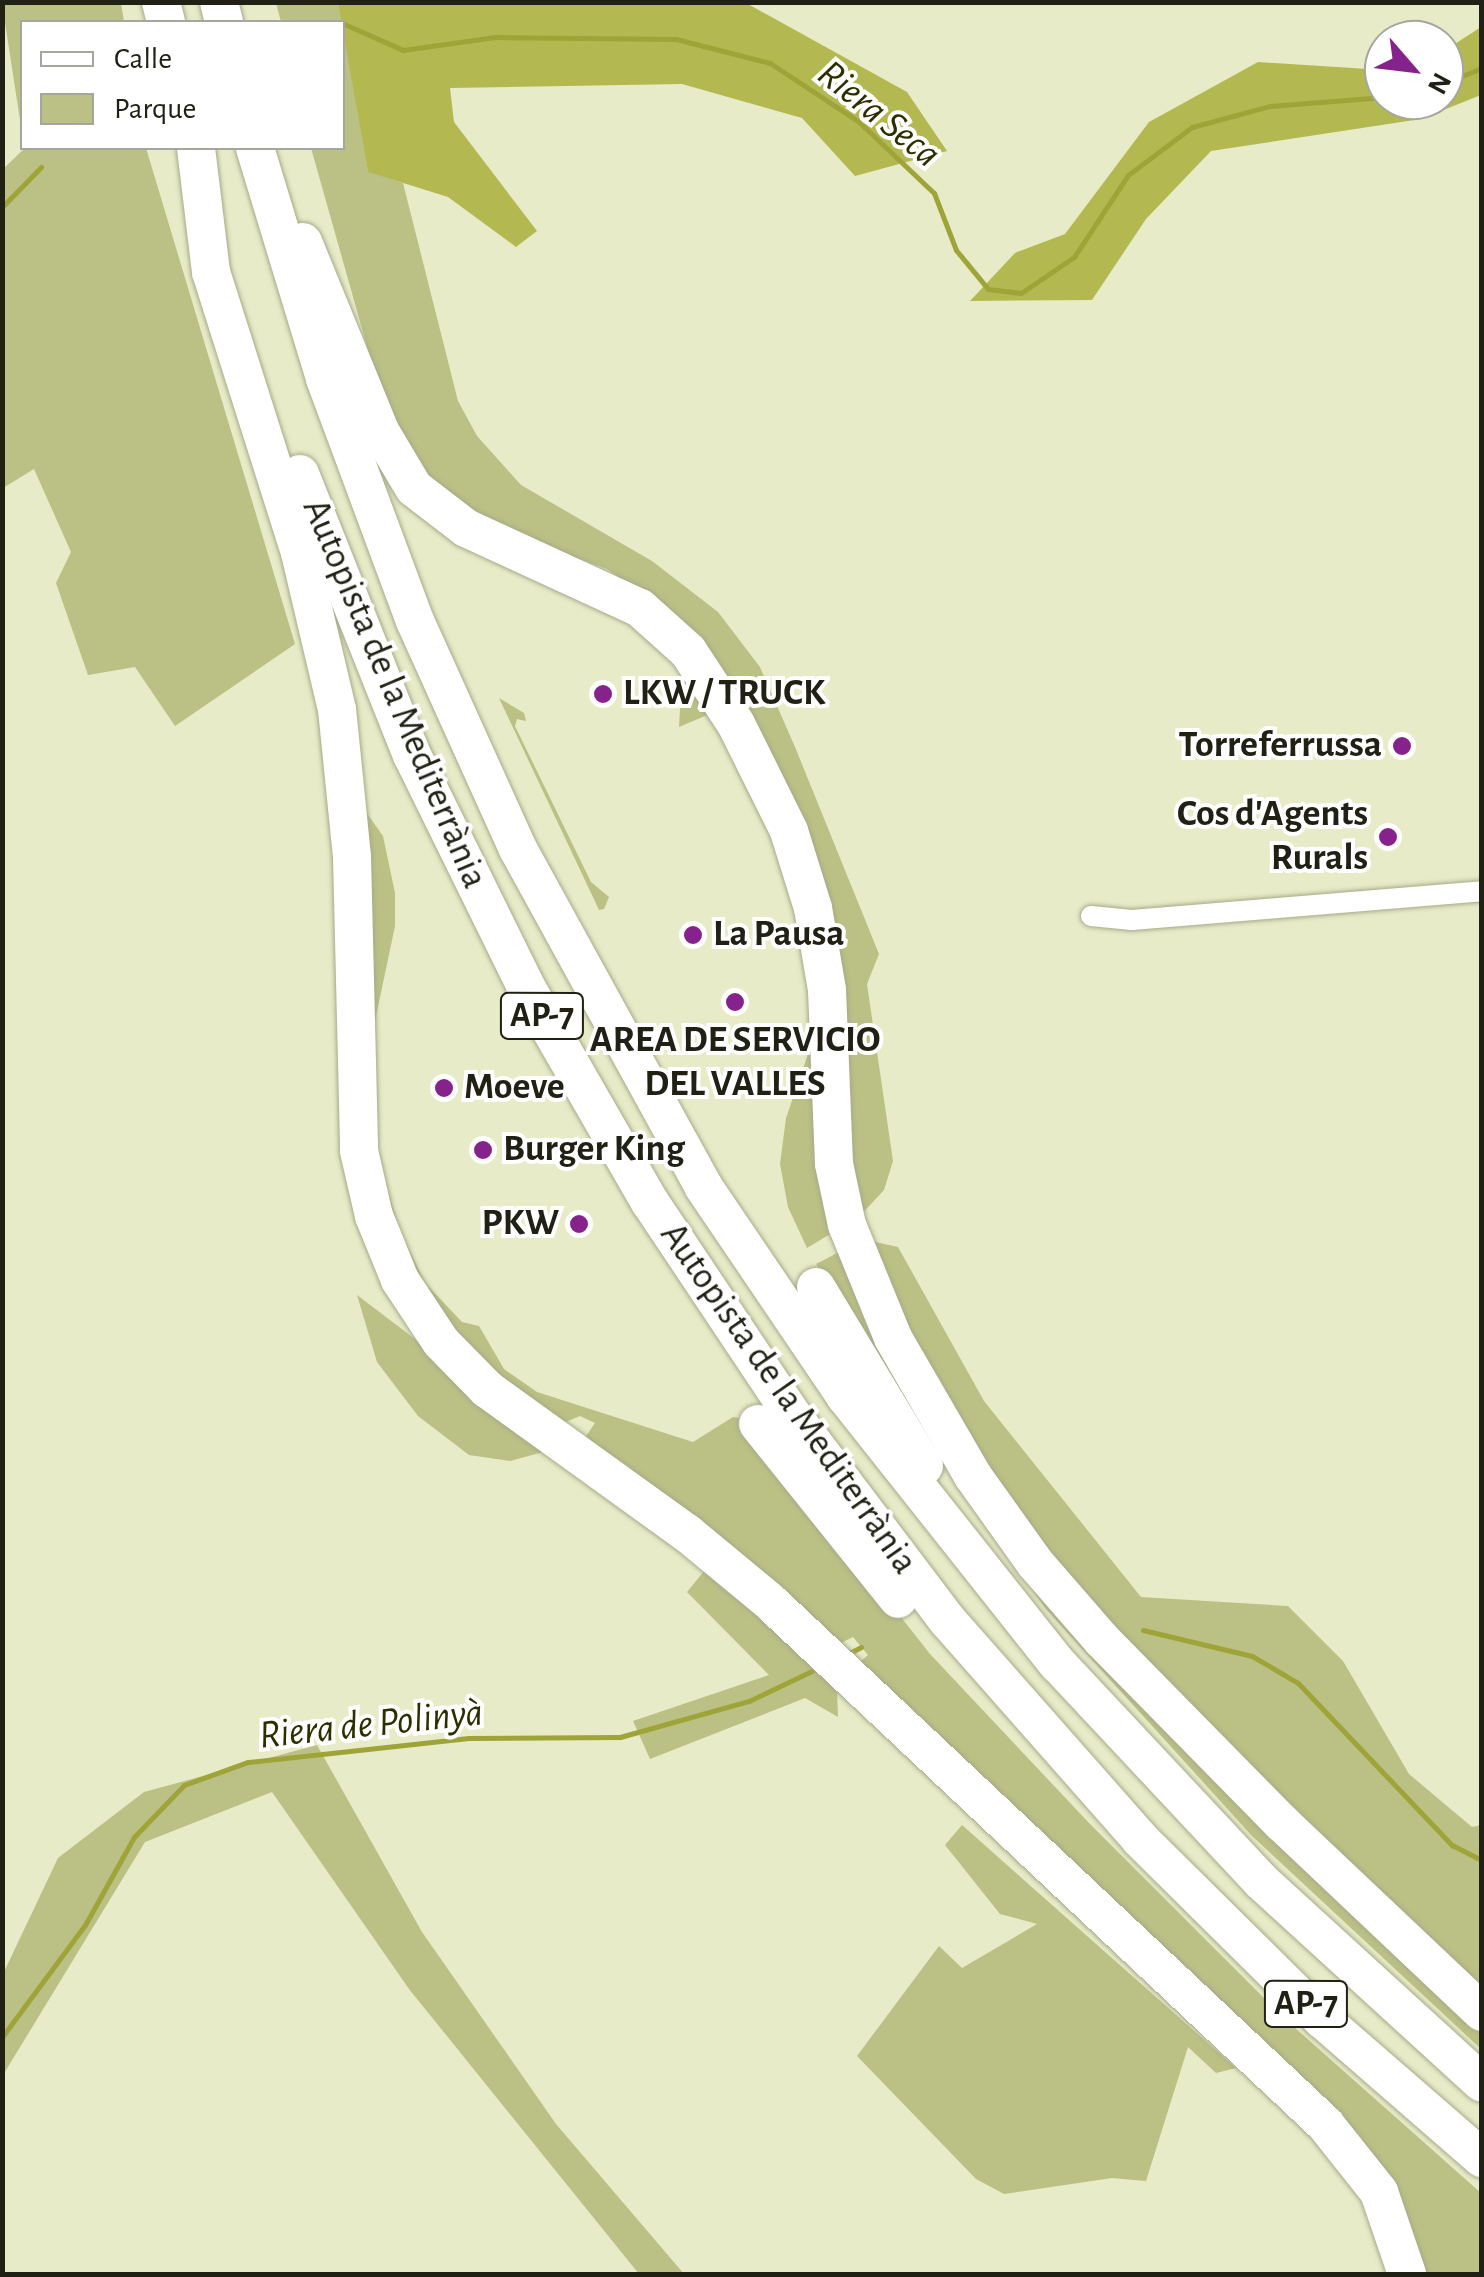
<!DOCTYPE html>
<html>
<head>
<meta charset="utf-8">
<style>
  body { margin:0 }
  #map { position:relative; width:1484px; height:2277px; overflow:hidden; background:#e7ebc7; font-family:"Alegreya Sans",sans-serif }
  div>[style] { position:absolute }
  .green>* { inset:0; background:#bbc085 }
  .forest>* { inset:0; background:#b3b950 }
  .stream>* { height:5px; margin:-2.5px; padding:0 2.5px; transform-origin:2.5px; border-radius:2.5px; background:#9fa439 }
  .roads { filter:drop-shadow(0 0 2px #a7aa89) drop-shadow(0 0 2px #a7aa89) }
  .street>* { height:20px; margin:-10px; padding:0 10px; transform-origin:10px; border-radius:10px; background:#fff }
  .highway>* { height:38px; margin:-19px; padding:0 19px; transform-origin:19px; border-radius:19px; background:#fff }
  .dots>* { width:28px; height:28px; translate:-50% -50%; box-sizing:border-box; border:5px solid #fff; border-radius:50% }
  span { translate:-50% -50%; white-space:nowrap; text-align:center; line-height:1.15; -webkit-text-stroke:8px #fff; paint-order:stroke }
  .shield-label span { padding:2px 8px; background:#fff; border:2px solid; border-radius:8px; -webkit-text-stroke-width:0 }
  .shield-label { font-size:35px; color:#202114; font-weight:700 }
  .street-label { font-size:38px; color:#202114 }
  .poi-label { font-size:38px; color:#202114; font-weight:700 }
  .left { translate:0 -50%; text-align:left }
  .right { translate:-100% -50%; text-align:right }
  .water-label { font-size:40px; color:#2d2f01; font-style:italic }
  .frame { position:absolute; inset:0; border:5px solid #202114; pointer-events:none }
  .legend { position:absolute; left:20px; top:20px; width:325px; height:130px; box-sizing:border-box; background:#fff; border:2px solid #a6a6a1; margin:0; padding:12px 18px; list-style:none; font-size:30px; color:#202114 }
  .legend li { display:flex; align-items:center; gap:20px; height:50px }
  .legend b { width:50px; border:2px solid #a6a6a1 }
  .north { position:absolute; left:1364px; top:20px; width:100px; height:100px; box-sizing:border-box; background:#fff; border:2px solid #a6a6a1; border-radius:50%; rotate:118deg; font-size:28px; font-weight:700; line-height:40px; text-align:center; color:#202114 }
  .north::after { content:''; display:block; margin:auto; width:35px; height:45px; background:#85228b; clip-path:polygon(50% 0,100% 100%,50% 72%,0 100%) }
</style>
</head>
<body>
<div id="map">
  <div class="green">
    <i style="clip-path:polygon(2px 3px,121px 3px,124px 22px,22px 22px,22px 133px)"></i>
    <i style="clip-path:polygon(276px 3px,338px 3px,342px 22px,281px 22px)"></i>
    <i style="clip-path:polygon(343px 26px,368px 171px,403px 183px,458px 401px,477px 436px,521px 485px,652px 561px,718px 612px,760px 667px,795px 747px,879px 954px,867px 984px,893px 1161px,884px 1190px,858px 1218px,836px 936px,678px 618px,607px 569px,511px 534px,442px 497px,409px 459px,381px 396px,311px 148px,342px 148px)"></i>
    <i style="clip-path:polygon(25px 148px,146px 148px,295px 644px,175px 726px,135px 667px,88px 675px,56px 583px,71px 552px,34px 469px,3px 488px,3px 169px)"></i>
    <i style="clip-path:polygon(684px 658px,758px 786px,814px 941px,824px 1164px,840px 1228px,807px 1248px,788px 1207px,780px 1164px,786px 1118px,815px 1034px,808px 942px,774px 837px,712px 713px,679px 727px,682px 674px,676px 659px)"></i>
    <i style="clip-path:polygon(499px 698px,524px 713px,526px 721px,517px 719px,515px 726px,591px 882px,609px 897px,604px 909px,599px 910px)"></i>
    <i style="clip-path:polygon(361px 805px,383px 836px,395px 893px,395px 926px,375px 1021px,378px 1156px,400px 1232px,426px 1284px,462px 1322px,479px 1326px,504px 1369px,537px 1392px,693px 1442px,733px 1417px,745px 1419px,930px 1654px,1089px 1823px,1285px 2019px,1481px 2193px,1481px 2274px,1418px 2274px,1404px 2228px,855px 1666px,868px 1655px,853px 1637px,833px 1647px,580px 1445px,595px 1423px,580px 1416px,563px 1423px,528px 1414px,422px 1301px,370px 1170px)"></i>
    <i style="clip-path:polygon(866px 1240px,898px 1247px,984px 1401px,1141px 1597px,1288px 1606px,1343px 1661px,1409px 1774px,1472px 1827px,1481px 1825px,1481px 1992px,1109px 1625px,1023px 1524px,913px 1346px)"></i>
    <i style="clip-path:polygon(847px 1248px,951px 1454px,1481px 2023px,1481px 2049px,1252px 1836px,1046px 1609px,936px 1454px,816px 1264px)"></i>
    <i style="clip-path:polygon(357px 1295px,432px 1352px,547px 1451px,510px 1461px,469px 1455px,418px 1416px,377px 1362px)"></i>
    <i style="clip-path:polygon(709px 1565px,837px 1689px,838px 1717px,805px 1698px,650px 1759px,633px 1721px,769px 1675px,687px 1592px)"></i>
    <i style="clip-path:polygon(317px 1745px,422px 1932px,556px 2124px,684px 2274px,639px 2274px,409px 1989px,272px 1792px,145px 1842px,3px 2075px,3px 1974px,58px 1858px,144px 1792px)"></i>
    <i style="clip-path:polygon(962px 1825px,1236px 2068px,1216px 2073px,1188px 2047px,1146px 2181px,1112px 2178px,1004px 2194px,976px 2179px,857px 2056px,939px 1946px,962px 1968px,1037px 1924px,1000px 1914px,945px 1845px)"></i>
  </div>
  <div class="forest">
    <i style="clip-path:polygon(338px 3px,746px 3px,907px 92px,947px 151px,855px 176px,802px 118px,682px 84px,450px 88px,454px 122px,537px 231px,516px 247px,448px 197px,368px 172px)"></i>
    <i style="clip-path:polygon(1481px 27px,1481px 95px,1421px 119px,1211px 151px,1146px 219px,1092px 300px,970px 301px,1015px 253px,1065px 234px,1149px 122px,1258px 62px,1384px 70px,1384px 100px,1444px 100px,1444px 51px)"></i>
  </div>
  <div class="stream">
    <i style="left:342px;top:23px;width:67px;rotate:23.9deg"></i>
    <i style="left:403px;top:50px;width:93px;rotate:-8deg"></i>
    <i style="left:495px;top:37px;width:181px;rotate:0.6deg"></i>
    <i style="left:676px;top:39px;width:97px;rotate:14.3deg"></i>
    <i style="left:770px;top:63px;width:105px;rotate:33.4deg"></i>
    <i style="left:858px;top:121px;width:105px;rotate:43.5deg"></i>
    <i style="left:934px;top:193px;width:61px;rotate:68.9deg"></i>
    <i style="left:956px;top:250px;width:50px;rotate:50.6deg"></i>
    <i style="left:988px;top:289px;width:33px;rotate:7deg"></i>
    <i style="left:1021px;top:293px;width:64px;rotate:-34.2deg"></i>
    <i style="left:1074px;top:257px;width:98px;rotate:-56.6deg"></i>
    <i style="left:1128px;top:175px;width:80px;rotate:-36.9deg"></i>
    <i style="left:1192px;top:127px;width:81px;rotate:-15.1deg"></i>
    <i style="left:1270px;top:106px;width:114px;rotate:-4.5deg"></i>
    <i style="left:1444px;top:83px;width:41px;rotate:-21.5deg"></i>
    <i style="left:2px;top:207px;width:56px;rotate:-45.7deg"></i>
    <i style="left:1143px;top:1630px;width:112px;rotate:13.4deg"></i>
    <i style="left:1252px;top:1656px;width:53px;rotate:30.4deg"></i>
    <i style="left:1298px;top:1683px;width:224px;rotate:46.5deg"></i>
    <i style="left:1452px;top:1845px;width:34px;rotate:27deg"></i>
    <i style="left:846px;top:1655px;width:17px;rotate:-28deg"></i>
    <i style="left:2px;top:2037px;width:139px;rotate:-53.5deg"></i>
    <i style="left:85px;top:1925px;width:101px;rotate:-60.9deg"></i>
    <i style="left:134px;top:1837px;width:72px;rotate:-46.1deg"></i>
    <i style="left:184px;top:1785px;width:68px;rotate:-19.8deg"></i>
    <i style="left:248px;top:1762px;width:222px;rotate:-6.2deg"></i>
    <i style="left:469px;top:1738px;width:151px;rotate:-0.4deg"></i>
    <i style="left:620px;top:1737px;width:134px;rotate:-15.6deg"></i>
    <i style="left:749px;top:1701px;width:76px;rotate:-25.6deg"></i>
  </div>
  <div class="roads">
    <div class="street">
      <i style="left:1091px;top:916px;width:41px;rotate:5.6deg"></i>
      <i style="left:1132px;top:920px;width:351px;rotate:-4.7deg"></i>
    </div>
    <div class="highway">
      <i style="left:161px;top:2px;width:21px;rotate:76deg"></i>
      <i style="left:219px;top:2px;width:21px;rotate:76deg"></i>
      <i style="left:196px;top:148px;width:125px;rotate:83.1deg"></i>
      <i style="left:211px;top:272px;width:295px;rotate:72.4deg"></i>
      <i style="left:300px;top:553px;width:160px;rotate:76.7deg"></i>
      <i style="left:337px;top:709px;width:149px;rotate:84.2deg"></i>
      <i style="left:352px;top:857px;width:294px;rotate:88.6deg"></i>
      <i style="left:359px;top:1151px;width:67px;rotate:77deg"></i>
      <i style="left:374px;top:1216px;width:69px;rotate:67.9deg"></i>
      <i style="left:400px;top:1280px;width:74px;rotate:56.5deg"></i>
      <i style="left:441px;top:1342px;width:66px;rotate:45.6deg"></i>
      <i style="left:487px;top:1389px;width:246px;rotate:35.8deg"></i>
      <i style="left:687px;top:1533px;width:105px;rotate:39.6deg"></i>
      <i style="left:768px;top:1600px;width:765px;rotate:43.25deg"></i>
      <i style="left:1325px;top:2124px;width:87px;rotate:51.5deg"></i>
      <i style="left:1379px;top:2192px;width:87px;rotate:71.1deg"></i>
      <i style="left:255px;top:148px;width:241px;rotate:73.1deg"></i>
      <i style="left:325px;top:379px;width:258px;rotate:69.6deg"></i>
      <i style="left:415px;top:621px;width:250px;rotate:65.7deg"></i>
      <i style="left:518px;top:849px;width:384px;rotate:61.2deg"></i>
      <i style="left:703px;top:1186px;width:255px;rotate:55.9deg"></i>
      <i style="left:846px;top:1397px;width:341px;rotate:51.6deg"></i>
      <i style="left:1058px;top:1664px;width:297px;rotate:46.9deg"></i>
      <i style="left:1261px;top:1881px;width:299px;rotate:42.4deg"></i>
      <i style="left:303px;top:242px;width:204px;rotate:67.8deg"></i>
      <i style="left:380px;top:431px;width:66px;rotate:59.2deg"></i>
      <i style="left:414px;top:488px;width:66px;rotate:37.6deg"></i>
      <i style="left:466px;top:528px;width:192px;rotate:24.7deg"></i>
      <i style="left:640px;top:608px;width:64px;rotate:41.9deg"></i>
      <i style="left:688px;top:651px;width:87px;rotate:56.7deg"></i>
      <i style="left:736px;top:724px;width:119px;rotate:63.6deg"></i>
      <i style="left:789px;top:831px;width:81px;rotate:72.7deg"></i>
      <i style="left:813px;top:908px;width:83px;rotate:80.3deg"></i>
      <i style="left:827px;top:990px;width:174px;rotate:87.7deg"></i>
      <i style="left:834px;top:1164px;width:62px;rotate:78deg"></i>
      <i style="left:847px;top:1225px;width:122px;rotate:67.8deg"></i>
      <i style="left:893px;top:1338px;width:160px;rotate:59.9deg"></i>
      <i style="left:973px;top:1476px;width:107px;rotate:54.5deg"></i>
      <i style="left:1035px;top:1563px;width:102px;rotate:49deg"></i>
      <i style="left:1102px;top:1640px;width:257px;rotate:45.5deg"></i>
      <i style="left:1282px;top:1823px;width:275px;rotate:43.4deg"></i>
      <i style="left:300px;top:474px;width:302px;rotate:68.3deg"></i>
      <i style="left:412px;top:755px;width:256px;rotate:63.8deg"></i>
      <i style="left:525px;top:985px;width:250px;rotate:60.1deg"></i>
      <i style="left:650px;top:1202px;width:256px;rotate:56.3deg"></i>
      <i style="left:792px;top:1415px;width:258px;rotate:52.9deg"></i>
      <i style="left:948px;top:1621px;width:290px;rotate:48.6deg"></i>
      <i style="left:1140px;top:1839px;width:257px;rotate:44.7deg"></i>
      <i style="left:1323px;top:2020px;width:211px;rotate:41deg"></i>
      <i style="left:816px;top:1287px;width:209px;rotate:58.9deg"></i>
      <i style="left:758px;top:1424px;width:224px;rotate:51.3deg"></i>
    </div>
  </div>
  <div class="dots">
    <i style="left:603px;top:694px;background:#85228b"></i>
    <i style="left:1402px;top:746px;background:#85228b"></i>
    <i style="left:1388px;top:837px;background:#85228b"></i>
    <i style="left:693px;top:935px;background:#85228b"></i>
    <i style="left:735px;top:1002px;background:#85228b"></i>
    <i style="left:444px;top:1088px;background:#85228b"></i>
    <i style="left:483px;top:1150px;background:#85228b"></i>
    <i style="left:579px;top:1224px;background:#85228b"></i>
  </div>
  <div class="shield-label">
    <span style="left:542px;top:1016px">AP-7</span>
    <span style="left:1306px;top:2004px">AP-7</span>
  </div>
  <div class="street-label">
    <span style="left:394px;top:694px;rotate:67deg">Autopista de la Mediterrània</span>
    <span style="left:788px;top:1399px;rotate:55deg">Autopista de la Mediterrània</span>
  </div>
  <div class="poi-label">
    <span class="left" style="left:623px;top:694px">LKW / TRUCK</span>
    <span class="right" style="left:1382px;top:746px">Torreferrussa</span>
    <span class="right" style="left:1368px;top:837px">Cos d'Agents<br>Rurals</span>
    <span class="left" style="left:713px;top:935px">La Pausa</span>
    <span style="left:735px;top:1063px">AREA DE SERVICIO<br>DEL VALLES</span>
    <span class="left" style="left:464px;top:1088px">Moeve</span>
    <span class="left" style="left:503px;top:1150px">Burger King</span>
    <span class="right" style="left:559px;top:1224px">PKW</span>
  </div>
  <div class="water-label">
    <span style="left:879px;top:114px;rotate:39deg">Riera Seca</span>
    <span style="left:371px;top:1724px;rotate:-6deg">Riera de Polinyà</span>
  </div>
  <div class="frame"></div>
  <ul class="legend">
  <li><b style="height:12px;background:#fff"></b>Calle</li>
  <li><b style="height:28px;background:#bbc085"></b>Parque</li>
  </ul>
  <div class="north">N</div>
</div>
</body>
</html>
